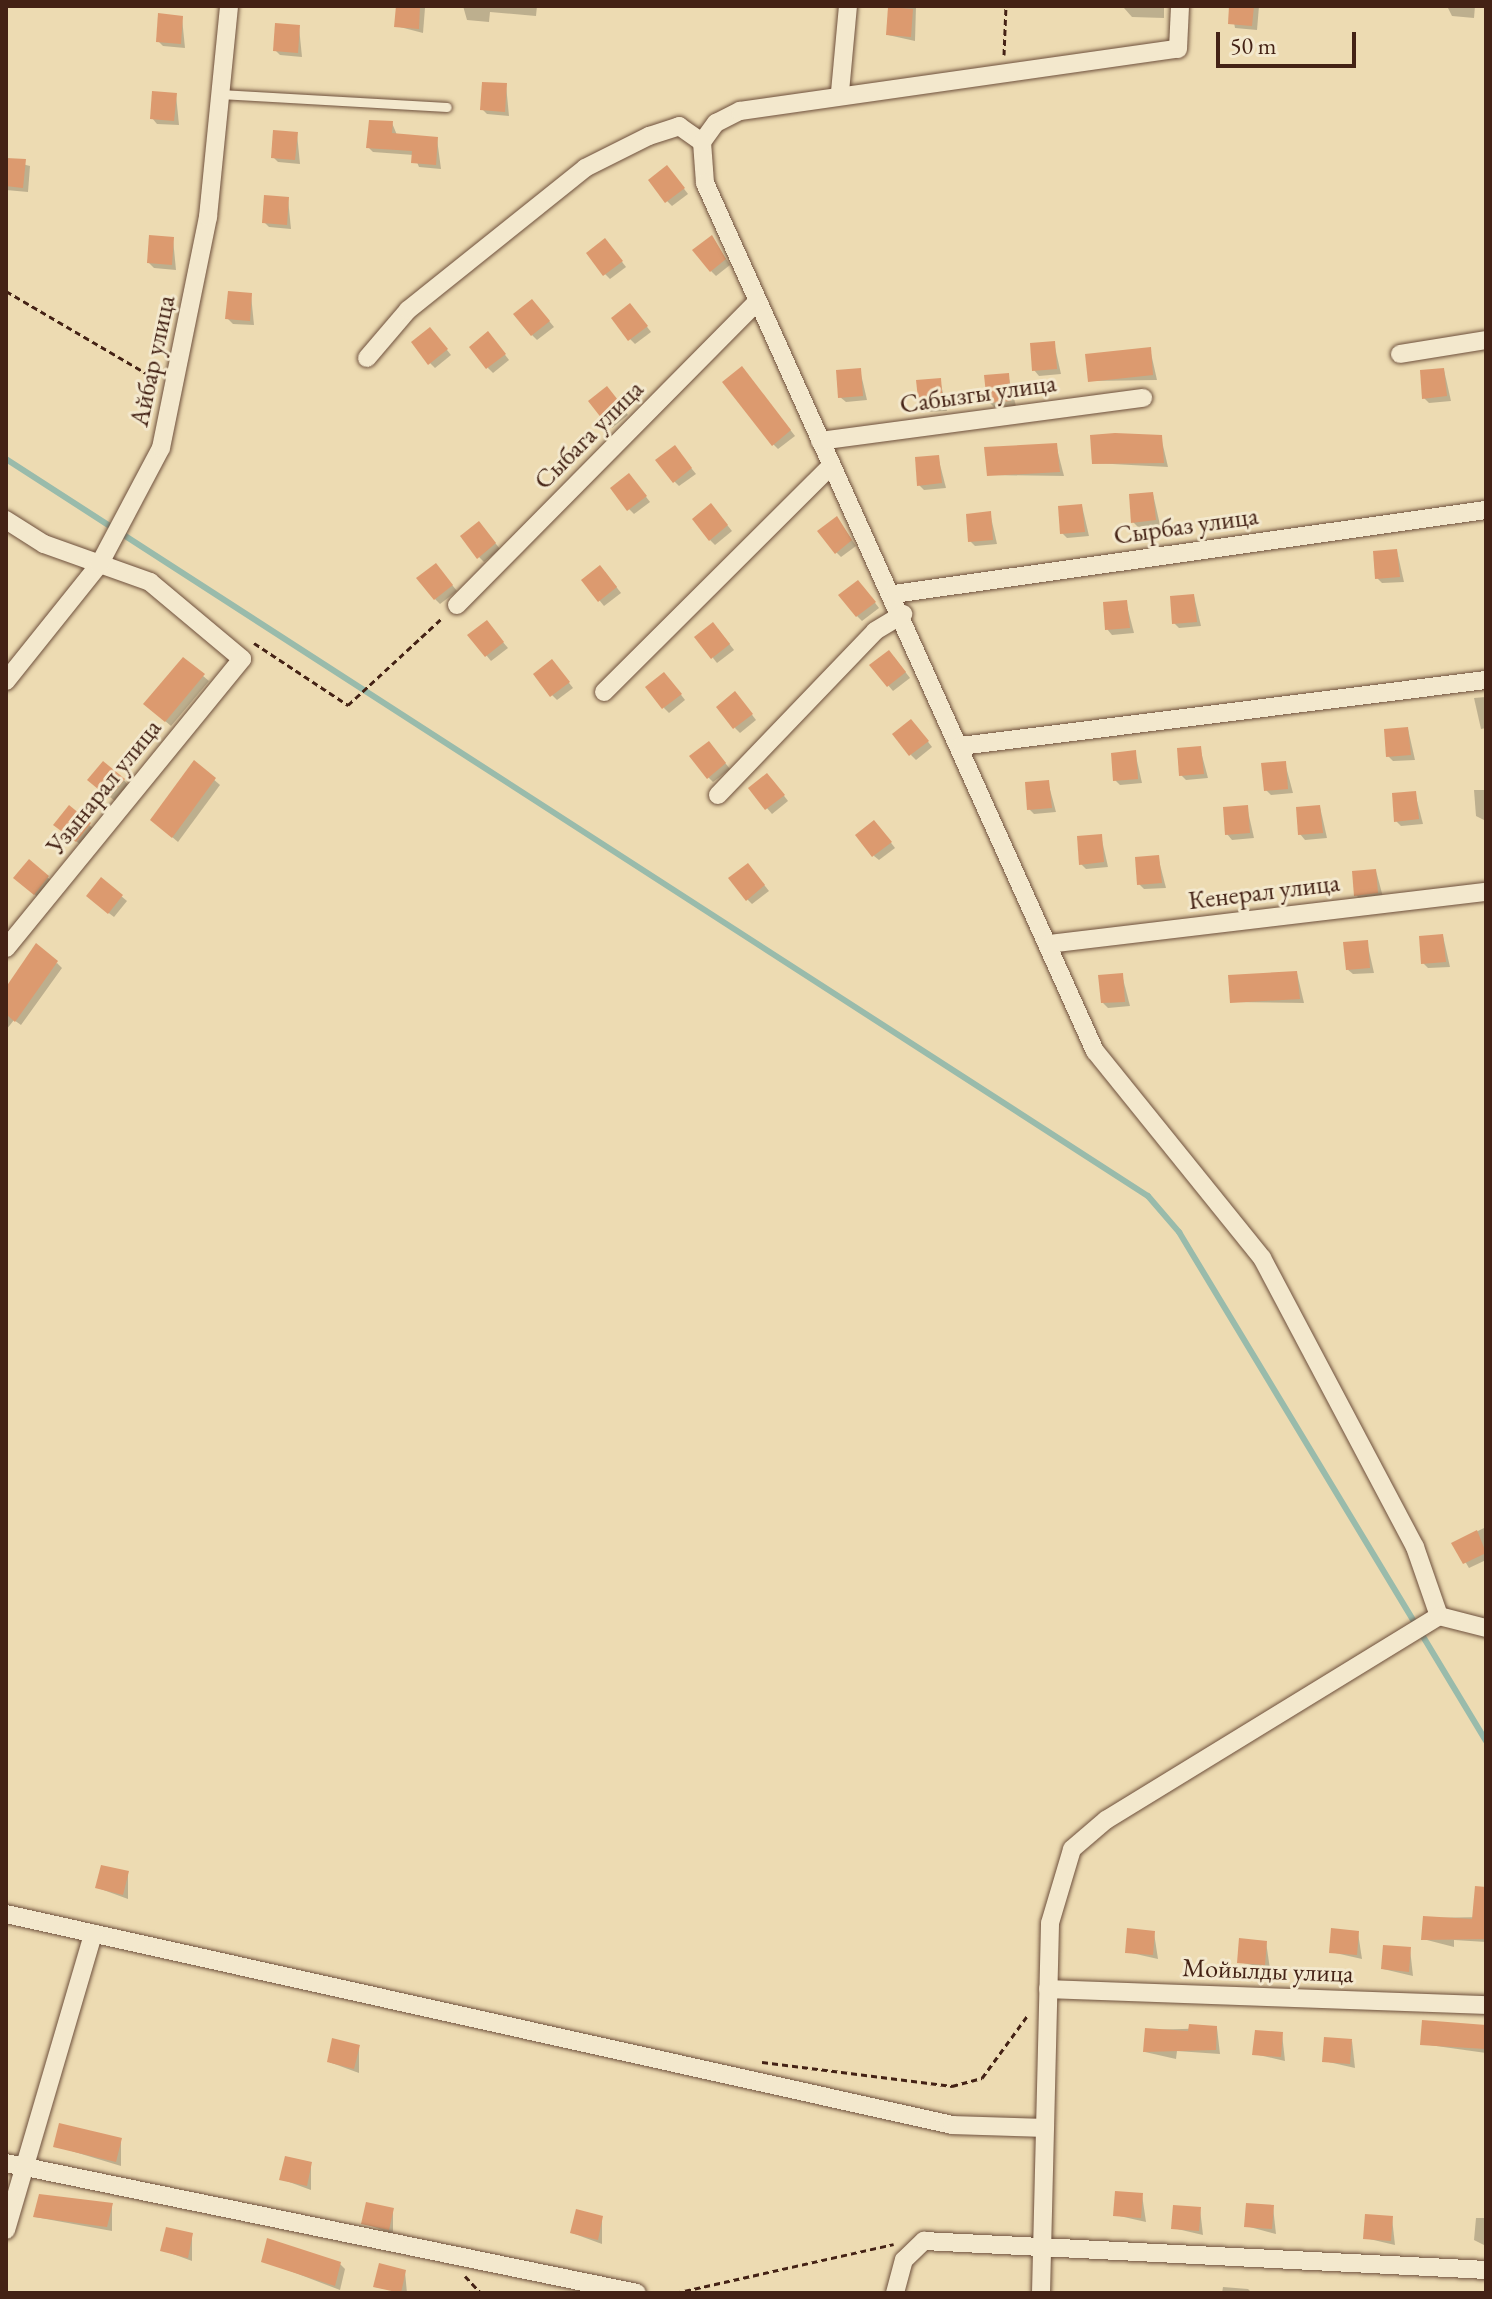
<!DOCTYPE html>
<html>
<head>
<meta charset="utf-8">
<style>
  body { margin:0 }
  #map { position:relative; width:1492px; height:2299px; overflow:hidden; background:#eddbb2; font-family:"EB Garamond",serif }
  div>[style] { position:absolute }
  .shadow>* { inset:0; background:#0003 }
  .stream>* { height:6px; margin:-3px; padding:0 3px; transform-origin:3px; border-radius:3px; background:#99bbab }
  .building>* { inset:0; background:#dc9a6f }
  .path>* { height:3px; margin-top:-1.5px; transform-origin:0; background:repeating-linear-gradient(90deg,#442215 0 6px,transparent 0 10px) }
  .roads { filter:drop-shadow(0 0 2px #6e503c) drop-shadow(0 0 2px #6e503c) }
  .lane>* { height:9px; margin:-4.5px; padding:0 4.5px; transform-origin:4.5px; border-radius:4.5px; background:#f3e8cd }
  .street>* { height:18px; margin:-9px; padding:0 9px; transform-origin:9px; border-radius:9px; background:#f3e8cd }
  span { translate:-50% -50%; white-space:nowrap; text-align:center; line-height:1.15; -webkit-text-stroke:6px #f3e8cd; paint-order:stroke }
  .street-label { font-size:26px; color:#442215 }
  .frame { position:absolute; inset:0; border:8px solid #442215; pointer-events:none }
  .scale { position:absolute; left:1216px; top:32px; width:140px; height:36px; box-sizing:border-box; border:4px solid #442215; border-top:0; padding-left:10px; font-size:24px; line-height:28px; white-space:nowrap; color:#442215; -webkit-text-stroke:6px #f3e8cd; paint-order:stroke }
</style>
</head>
<body>
<div id="map">
  <div class="shadow">
    <i style="clip-path:polygon(398px 6px,425px 8px,423px 33px,396px 26px)"></i>
    <i style="clip-path:polygon(463px 6px,537px 6px,536px 16px,490px 12px,489px 22px,467px 20px)"></i>
    <i style="clip-path:polygon(889px 6px,916px 6px,915px 41px,888px 35px)"></i>
    <i style="clip-path:polygon(1164px 6px,1164px 18px,1132px 17px,1124px 8px)"></i>
    <i style="clip-path:polygon(1231px 6px,1259px 6px,1257px 30px,1235px 28px)"></i>
    <i style="clip-path:polygon(1447px 6px,1475px 6px,1474px 18px,1452px 16px)"></i>
    <i style="clip-path:polygon(182px 18px,185px 48px,163px 46px,158px 41px)"></i>
    <i style="clip-path:polygon(299px 27px,302px 57px,280px 55px,275px 50px)"></i>
    <i style="clip-path:polygon(506px 85px,509px 116px,487px 114px,482px 109px)"></i>
    <i style="clip-path:polygon(176px 95px,179px 125px,157px 124px,152px 118px)"></i>
    <i style="clip-path:polygon(392px 123px,397px 135px,437px 139px,441px 169px,419px 167px,414px 155px,373px 152px,368px 147px)"></i>
    <i style="clip-path:polygon(297px 134px,300px 164px,278px 162px,273px 157px)"></i>
    <i style="clip-path:polygon(6px 160px,30px 166px,28px 192px,6px 190px)"></i>
    <i style="clip-path:polygon(672px 173px,688px 194px,672px 206px,667px 201px)"></i>
    <i style="clip-path:polygon(288px 199px,291px 229px,269px 227px,264px 222px)"></i>
    <i style="clip-path:polygon(712px 237px,730px 265px,716px 276px,711px 271px)"></i>
    <i style="clip-path:polygon(173px 239px,176px 270px,154px 268px,149px 263px)"></i>
    <i style="clip-path:polygon(610px 246px,626px 267px,610px 279px,605px 274px)"></i>
    <i style="clip-path:polygon(251px 295px,254px 325px,233px 324px,227px 318px)"></i>
    <i style="clip-path:polygon(537px 306px,554px 327px,537px 340px,532px 335px)"></i>
    <i style="clip-path:polygon(635px 311px,651px 332px,635px 344px,630px 339px)"></i>
    <i style="clip-path:polygon(435px 335px,451px 355px,435px 368px,430px 363px)"></i>
    <i style="clip-path:polygon(493px 339px,509px 360px,493px 373px,488px 368px)"></i>
    <i style="clip-path:polygon(1054px 343px,1061px 374px,1039px 376px,1034px 370px)"></i>
    <i style="clip-path:polygon(1150px 349px,1157px 380px,1090px 381px)"></i>
    <i style="clip-path:polygon(860px 370px,867px 400px,846px 402px,840px 397px)"></i>
    <i style="clip-path:polygon(1444px 370px,1451px 401px,1429px 403px,1424px 398px)"></i>
    <i style="clip-path:polygon(747px 374px,795px 436px,778px 449px,773px 444px)"></i>
    <i style="clip-path:polygon(1008px 375px,1016px 406px,994px 407px,989px 402px)"></i>
    <i style="clip-path:polygon(940px 380px,947px 411px,926px 412px,920px 407px)"></i>
    <i style="clip-path:polygon(612px 394px,628px 415px,612px 428px,607px 423px)"></i>
    <i style="clip-path:polygon(1161px 437px,1168px 467px,1094px 463px)"></i>
    <i style="clip-path:polygon(1056px 445px,1064px 476px,989px 475px)"></i>
    <i style="clip-path:polygon(679px 453px,696px 474px,679px 486px,674px 481px)"></i>
    <i style="clip-path:polygon(938px 457px,946px 488px,924px 490px,919px 485px)"></i>
    <i style="clip-path:polygon(634px 481px,650px 502px,634px 514px,629px 509px)"></i>
    <i style="clip-path:polygon(1153px 494px,1160px 525px,1138px 527px,1133px 522px)"></i>
    <i style="clip-path:polygon(1082px 506px,1089px 536px,1067px 538px,1062px 533px)"></i>
    <i style="clip-path:polygon(716px 511px,732px 531px,715px 545px,710px 540px)"></i>
    <i style="clip-path:polygon(990px 513px,997px 544px,975px 546px,970px 541px)"></i>
    <i style="clip-path:polygon(841px 524px,856px 546px,841px 557px,836px 552px)"></i>
    <i style="clip-path:polygon(484px 529px,500px 549px,484px 562px,479px 557px)"></i>
    <i style="clip-path:polygon(1397px 551px,1404px 582px,1382px 583px,1377px 578px)"></i>
    <i style="clip-path:polygon(440px 570px,457px 591px,440px 604px,435px 599px)"></i>
    <i style="clip-path:polygon(605px 572px,621px 593px,604px 606px,583px 580px)"></i>
    <i style="clip-path:polygon(863px 587px,879px 608px,862px 621px,857px 616px)"></i>
    <i style="clip-path:polygon(1194px 596px,1201px 626px,1179px 628px,1174px 623px)"></i>
    <i style="clip-path:polygon(1126px 602px,1134px 633px,1112px 635px,1107px 629px)"></i>
    <i style="clip-path:polygon(491px 628px,508px 648px,491px 661px,470px 635px)"></i>
    <i style="clip-path:polygon(718px 629px,734px 650px,717px 663px,713px 658px)"></i>
    <i style="clip-path:polygon(894px 657px,910px 678px,893px 691px,872px 666px)"></i>
    <i style="clip-path:polygon(183px 659px,209px 681px,171px 726px,151px 709px)"></i>
    <i style="clip-path:polygon(557px 667px,573px 688px,557px 700px,552px 695px)"></i>
    <i style="clip-path:polygon(669px 679px,685px 700px,669px 713px,664px 708px)"></i>
    <i style="clip-path:polygon(1486px 697px,1486px 728px,1481px 729px,1474px 698px)"></i>
    <i style="clip-path:polygon(740px 699px,756px 720px,740px 733px,735px 728px)"></i>
    <i style="clip-path:polygon(916px 726px,932px 747px,916px 760px,911px 755px)"></i>
    <i style="clip-path:polygon(1408px 729px,1415px 760px,1393px 761px,1388px 756px)"></i>
    <i style="clip-path:polygon(1200px 748px,1208px 778px,1186px 780px,1181px 775px)"></i>
    <i style="clip-path:polygon(714px 749px,730px 769px,713px 782px,708px 777px)"></i>
    <i style="clip-path:polygon(1135px 752px,1142px 783px,1120px 785px,1115px 780px)"></i>
    <i style="clip-path:polygon(195px 763px,220px 785px,178px 842px,158px 825px)"></i>
    <i style="clip-path:polygon(1285px 763px,1293px 793px,1271px 795px,1266px 790px)"></i>
    <i style="clip-path:polygon(124px 780px,128px 785px,115px 801px,95px 785px)"></i>
    <i style="clip-path:polygon(772px 780px,788px 801px,772px 814px,750px 788px)"></i>
    <i style="clip-path:polygon(1048px 782px,1056px 812px,1034px 814px,1029px 809px)"></i>
    <i style="clip-path:polygon(1474px 790px,1486px 790px,1486px 821px,1476px 816px)"></i>
    <i style="clip-path:polygon(1415px 793px,1423px 824px,1401px 826px,1396px 821px)"></i>
    <i style="clip-path:polygon(1247px 807px,1254px 838px,1232px 840px,1227px 834px)"></i>
    <i style="clip-path:polygon(1320px 807px,1327px 838px,1305px 840px,1300px 834px)"></i>
    <i style="clip-path:polygon(69px 808px,95px 830px,82px 846px,61px 829px)"></i>
    <i style="clip-path:polygon(879px 827px,895px 848px,879px 860px,874px 856px)"></i>
    <i style="clip-path:polygon(1101px 836px,1108px 867px,1086px 869px,1081px 864px)"></i>
    <i style="clip-path:polygon(1158px 857px,1166px 888px,1144px 889px,1139px 884px)"></i>
    <i style="clip-path:polygon(29px 862px,53px 882px,40px 899px,21px 883px)"></i>
    <i style="clip-path:polygon(753px 871px,769px 891px,752px 904px,747px 899px)"></i>
    <i style="clip-path:polygon(1376px 871px,1383px 897px,1361px 900px,1356px 895px)"></i>
    <i style="clip-path:polygon(101px 879px,127px 901px,114px 917px,93px 901px)"></i>
    <i style="clip-path:polygon(1443px 936px,1450px 967px,1428px 968px,1423px 963px)"></i>
    <i style="clip-path:polygon(1367px 942px,1374px 973px,1353px 974px,1347px 969px)"></i>
    <i style="clip-path:polygon(57px 963px,62px 968px,21px 1025px,14px 1020px,6px 1030px,6px 987px)"></i>
    <i style="clip-path:polygon(1297px 973px,1304px 1003px,1232px 1002px)"></i>
    <i style="clip-path:polygon(1122px 975px,1130px 1006px,1108px 1008px,1103px 1003px)"></i>
    <i style="clip-path:polygon(1486px 1527px,1486px 1560px,1469px 1568px,1454px 1543px)"></i>
    <i style="clip-path:polygon(128px 1873px,128px 1899px,98px 1888px)"></i>
    <i style="clip-path:polygon(1486px 1917px,1486px 1942px,1454px 1940px,1454px 1947px,1423px 1939px,1425px 1918px)"></i>
    <i style="clip-path:polygon(1154px 1933px,1158px 1959px,1127px 1952px)"></i>
    <i style="clip-path:polygon(1358px 1933px,1362px 1959px,1331px 1952px)"></i>
    <i style="clip-path:polygon(1266px 1942px,1270px 1969px,1239px 1962px)"></i>
    <i style="clip-path:polygon(1410px 1949px,1413px 1976px,1383px 1969px)"></i>
    <i style="clip-path:polygon(1486px 2027px,1486px 2053px,1422px 2044px)"></i>
    <i style="clip-path:polygon(1217px 2028px,1220px 2054px,1177px 2051px,1176px 2059px,1145px 2052px,1147px 2030px)"></i>
    <i style="clip-path:polygon(1282px 2034px,1285px 2061px,1254px 2054px)"></i>
    <i style="clip-path:polygon(1352px 2041px,1355px 2068px,1324px 2061px)"></i>
    <i style="clip-path:polygon(359px 2047px,359px 2073px,329px 2062px)"></i>
    <i style="clip-path:polygon(121px 2140px,121px 2166px,55px 2146px)"></i>
    <i style="clip-path:polygon(311px 2164px,311px 2190px,281px 2179px)"></i>
    <i style="clip-path:polygon(1142px 2195px,1146px 2222px,1115px 2215px)"></i>
    <i style="clip-path:polygon(112px 2205px,112px 2231px,35px 2217px)"></i>
    <i style="clip-path:polygon(1273px 2207px,1276px 2234px,1246px 2226px)"></i>
    <i style="clip-path:polygon(1200px 2209px,1203px 2235px,1173px 2228px)"></i>
    <i style="clip-path:polygon(393px 2210px,393px 2234px,363px 2223px)"></i>
    <i style="clip-path:polygon(602px 2218px,602px 2244px,572px 2233px)"></i>
    <i style="clip-path:polygon(1392px 2218px,1395px 2245px,1365px 2238px)"></i>
    <i style="clip-path:polygon(1476px 2218px,1486px 2218px,1486px 2246px,1474px 2240px)"></i>
    <i style="clip-path:polygon(192px 2235px,192px 2261px,162px 2250px)"></i>
    <i style="clip-path:polygon(264px 2261px,340px 2264px,345px 2269px,340px 2290px)"></i>
    <i style="clip-path:polygon(405px 2272px,407px 2293px,375px 2287px)"></i>
    <i style="clip-path:polygon(1223px 2287px,1248px 2289px,1252px 2293px,1222px 2293px)"></i>
  </div>
  <div class="stream">
    <i style="left:6px;top:459px;width:1359px;rotate:32.84deg"></i>
    <i style="left:1148px;top:1196px;width:48px;rotate:49.3deg"></i>
    <i style="left:1179px;top:1232px;width:594px;rotate:58.9deg"></i>
  </div>
  <div class="building">
    <i style="clip-path:polygon(396px 6px,420px 6px,419px 29px,394px 27px)"></i>
    <i style="clip-path:polygon(1229px 6px,1254px 6px,1252px 26px,1228px 24px)"></i>
    <i style="clip-path:polygon(888px 7px,913px 9px,911px 37px,886px 35px)"></i>
    <i style="clip-path:polygon(158px 13px,183px 16px,181px 44px,156px 42px)"></i>
    <i style="clip-path:polygon(275px 23px,300px 25px,298px 53px,273px 51px)"></i>
    <i style="clip-path:polygon(482px 82px,507px 83px,505px 112px,480px 110px)"></i>
    <i style="clip-path:polygon(152px 91px,177px 93px,174px 121px,150px 119px)"></i>
    <i style="clip-path:polygon(369px 120px,393px 121px,392px 133px,438px 137px,436px 165px,411px 163px,412px 151px,366px 148px)"></i>
    <i style="clip-path:polygon(273px 130px,298px 132px,295px 160px,271px 158px)"></i>
    <i style="clip-path:polygon(6px 158px,26px 159px,23px 188px,6px 186px)"></i>
    <i style="clip-path:polygon(667px 165px,685px 188px,665px 203px,648px 180px)"></i>
    <i style="clip-path:polygon(264px 195px,289px 197px,287px 225px,262px 223px)"></i>
    <i style="clip-path:polygon(149px 235px,174px 237px,172px 265px,147px 263px)"></i>
    <i style="clip-path:polygon(712px 235px,726px 259px,710px 272px,692px 250px)"></i>
    <i style="clip-path:polygon(605px 238px,623px 261px,603px 276px,586px 253px)"></i>
    <i style="clip-path:polygon(228px 291px,252px 293px,250px 321px,225px 319px)"></i>
    <i style="clip-path:polygon(532px 299px,550px 321px,531px 336px,513px 314px)"></i>
    <i style="clip-path:polygon(630px 303px,648px 326px,628px 341px,611px 318px)"></i>
    <i style="clip-path:polygon(430px 327px,448px 349px,428px 365px,411px 342px)"></i>
    <i style="clip-path:polygon(488px 331px,506px 354px,486px 369px,469px 347px)"></i>
    <i style="clip-path:polygon(1055px 341px,1057px 369px,1032px 371px,1030px 343px)"></i>
    <i style="clip-path:polygon(1151px 347px,1153px 375px,1088px 382px,1085px 354px)"></i>
    <i style="clip-path:polygon(742px 366px,791px 430px,772px 446px,722px 382px)"></i>
    <i style="clip-path:polygon(861px 368px,863px 396px,838px 398px,836px 370px)"></i>
    <i style="clip-path:polygon(1444px 368px,1447px 396px,1422px 399px,1420px 370px)"></i>
    <i style="clip-path:polygon(1009px 373px,1011px 401px,987px 403px,984px 375px)"></i>
    <i style="clip-path:polygon(941px 378px,943px 406px,919px 408px,916px 380px)"></i>
    <i style="clip-path:polygon(607px 386px,625px 409px,606px 424px,588px 401px)"></i>
    <i style="clip-path:polygon(1115px 433px,1162px 435px,1164px 463px,1092px 464px,1090px 435px)"></i>
    <i style="clip-path:polygon(1057px 443px,1060px 472px,987px 476px,984px 447px)"></i>
    <i style="clip-path:polygon(675px 445px,692px 468px,673px 483px,655px 460px)"></i>
    <i style="clip-path:polygon(939px 455px,942px 483px,917px 486px,915px 457px)"></i>
    <i style="clip-path:polygon(629px 473px,647px 496px,627px 511px,610px 488px)"></i>
    <i style="clip-path:polygon(1153px 492px,1156px 520px,1131px 523px,1129px 494px)"></i>
    <i style="clip-path:polygon(711px 503px,728px 525px,709px 541px,692px 519px)"></i>
    <i style="clip-path:polygon(1082px 504px,1085px 532px,1060px 534px,1058px 506px)"></i>
    <i style="clip-path:polygon(991px 511px,993px 540px,968px 542px,966px 514px)"></i>
    <i style="clip-path:polygon(837px 516px,852px 540px,835px 554px,817px 531px)"></i>
    <i style="clip-path:polygon(479px 521px,496px 543px,477px 559px,460px 536px)"></i>
    <i style="clip-path:polygon(1397px 549px,1400px 577px,1375px 579px,1373px 551px)"></i>
    <i style="clip-path:polygon(436px 563px,453px 585px,434px 600px,416px 578px)"></i>
    <i style="clip-path:polygon(600px 565px,617px 587px,598px 602px,581px 580px)"></i>
    <i style="clip-path:polygon(858px 580px,876px 602px,856px 617px,838px 595px)"></i>
    <i style="clip-path:polygon(1194px 594px,1197px 622px,1172px 624px,1170px 596px)"></i>
    <i style="clip-path:polygon(1127px 600px,1130px 628px,1105px 630px,1103px 602px)"></i>
    <i style="clip-path:polygon(487px 620px,504px 642px,485px 657px,467px 635px)"></i>
    <i style="clip-path:polygon(713px 622px,730px 644px,711px 659px,694px 637px)"></i>
    <i style="clip-path:polygon(889px 650px,906px 672px,887px 687px,869px 665px)"></i>
    <i style="clip-path:polygon(183px 657px,205px 674px,165px 722px,143px 704px)"></i>
    <i style="clip-path:polygon(552px 659px,570px 682px,550px 697px,533px 674px)"></i>
    <i style="clip-path:polygon(664px 672px,682px 694px,662px 709px,645px 687px)"></i>
    <i style="clip-path:polygon(735px 691px,753px 714px,733px 729px,716px 707px)"></i>
    <i style="clip-path:polygon(911px 719px,929px 741px,909px 756px,892px 734px)"></i>
    <i style="clip-path:polygon(1408px 727px,1411px 755px,1386px 757px,1384px 729px)"></i>
    <i style="clip-path:polygon(709px 741px,726px 763px,707px 779px,689px 756px)"></i>
    <i style="clip-path:polygon(1201px 746px,1204px 774px,1179px 776px,1177px 748px)"></i>
    <i style="clip-path:polygon(1136px 750px,1138px 779px,1113px 781px,1111px 753px)"></i>
    <i style="clip-path:polygon(194px 760px,216px 778px,172px 838px,150px 820px)"></i>
    <i style="clip-path:polygon(103px 761px,125px 779px,109px 798px,87px 780px)"></i>
    <i style="clip-path:polygon(1286px 761px,1288px 789px,1264px 791px,1261px 763px)"></i>
    <i style="clip-path:polygon(767px 773px,785px 795px,765px 810px,748px 788px)"></i>
    <i style="clip-path:polygon(1049px 780px,1052px 808px,1027px 810px,1025px 782px)"></i>
    <i style="clip-path:polygon(1416px 791px,1419px 819px,1394px 822px,1392px 793px)"></i>
    <i style="clip-path:polygon(69px 805px,91px 823px,76px 842px,53px 825px)"></i>
    <i style="clip-path:polygon(1248px 805px,1250px 833px,1225px 835px,1223px 807px)"></i>
    <i style="clip-path:polygon(1320px 805px,1323px 833px,1298px 835px,1296px 807px)"></i>
    <i style="clip-path:polygon(874px 820px,892px 842px,872px 857px,855px 835px)"></i>
    <i style="clip-path:polygon(1102px 834px,1104px 862px,1079px 865px,1077px 836px)"></i>
    <i style="clip-path:polygon(1159px 855px,1162px 883px,1137px 885px,1135px 857px)"></i>
    <i style="clip-path:polygon(29px 859px,49px 876px,34px 895px,13px 878px)"></i>
    <i style="clip-path:polygon(748px 863px,765px 885px,746px 901px,728px 878px)"></i>
    <i style="clip-path:polygon(1376px 869px,1378px 893px,1354px 896px,1352px 871px)"></i>
    <i style="clip-path:polygon(101px 877px,123px 895px,108px 914px,86px 896px)"></i>
    <i style="clip-path:polygon(1443px 934px,1446px 962px,1421px 964px,1419px 936px)"></i>
    <i style="clip-path:polygon(1368px 940px,1370px 968px,1346px 970px,1343px 942px)"></i>
    <i style="clip-path:polygon(36px 943px,58px 961px,15px 1022px,6px 1014px,6px 987px)"></i>
    <i style="clip-path:polygon(1297px 971px,1300px 999px,1230px 1003px,1228px 975px)"></i>
    <i style="clip-path:polygon(1123px 973px,1125px 1002px,1101px 1003px,1098px 975px)"></i>
    <i style="clip-path:polygon(1477px 1530px,1486px 1553px,1463px 1564px,1451px 1543px)"></i>
    <i style="clip-path:polygon(101px 1865px,129px 1871px,123px 1895px,95px 1888px)"></i>
    <i style="clip-path:polygon(1475px 1886px,1486px 1887px,1486px 1939px,1421px 1940px,1423px 1916px,1472px 1919px)"></i>
    <i style="clip-path:polygon(1127px 1928px,1155px 1931px,1153px 1955px,1125px 1953px)"></i>
    <i style="clip-path:polygon(1331px 1928px,1359px 1931px,1357px 1955px,1329px 1953px)"></i>
    <i style="clip-path:polygon(1239px 1938px,1267px 1941px,1265px 1965px,1237px 1963px)"></i>
    <i style="clip-path:polygon(1383px 1945px,1411px 1947px,1409px 1972px,1381px 1969px)"></i>
    <i style="clip-path:polygon(1422px 2020px,1486px 2025px,1486px 2049px,1420px 2045px)"></i>
    <i style="clip-path:polygon(1189px 2024px,1217px 2026px,1216px 2050px,1143px 2052px,1145px 2028px,1188px 2031px)"></i>
    <i style="clip-path:polygon(1255px 2030px,1283px 2032px,1281px 2057px,1252px 2055px)"></i>
    <i style="clip-path:polygon(1324px 2037px,1352px 2039px,1350px 2064px,1322px 2062px)"></i>
    <i style="clip-path:polygon(332px 2038px,360px 2045px,354px 2069px,327px 2062px)"></i>
    <i style="clip-path:polygon(59px 2123px,122px 2138px,116px 2162px,53px 2147px)"></i>
    <i style="clip-path:polygon(285px 2156px,312px 2162px,307px 2186px,279px 2180px)"></i>
    <i style="clip-path:polygon(1115px 2191px,1143px 2193px,1141px 2218px,1113px 2216px)"></i>
    <i style="clip-path:polygon(39px 2194px,113px 2203px,107px 2227px,33px 2217px)"></i>
    <i style="clip-path:polygon(366px 2202px,394px 2208px,389px 2230px,361px 2224px)"></i>
    <i style="clip-path:polygon(1246px 2203px,1274px 2205px,1272px 2229px,1244px 2227px)"></i>
    <i style="clip-path:polygon(1173px 2205px,1201px 2207px,1199px 2231px,1171px 2229px)"></i>
    <i style="clip-path:polygon(576px 2209px,603px 2216px,598px 2240px,570px 2233px)"></i>
    <i style="clip-path:polygon(1365px 2214px,1393px 2216px,1391px 2241px,1363px 2239px)"></i>
    <i style="clip-path:polygon(166px 2227px,193px 2233px,188px 2258px,160px 2251px)"></i>
    <i style="clip-path:polygon(267px 2238px,341px 2262px,335px 2286px,261px 2262px)"></i>
    <i style="clip-path:polygon(379px 2263px,406px 2270px,401px 2293px,373px 2287px)"></i>
  </div>
  <div class="path">
    <i style="left:1004px;top:55px;width:49px;rotate:-87.7deg"></i>
    <i style="left:6px;top:291px;width:176px;rotate:30.4deg"></i>
    <i style="left:254px;top:643px;width:113px;rotate:33.4deg"></i>
    <i style="left:348px;top:705px;width:128px;rotate:-42.8deg"></i>
    <i style="left:762px;top:2062px;width:192px;rotate:7.2deg"></i>
    <i style="left:952px;top:2086px;width:31px;rotate:-15deg"></i>
    <i style="left:982px;top:2078px;width:78px;rotate:-53.9deg"></i>
    <i style="left:465px;top:2276px;width:23px;rotate:47deg"></i>
    <i style="left:675px;top:2293px;width:224px;rotate:-12.6deg"></i>
  </div>
  <div class="roads">
    <div class="lane">
      <i style="left:220px;top:94px;width:227px;rotate:3.3deg"></i>
    </div>
    <div class="street">
      <i style="left:840px;top:92px;width:86px;rotate:-84.7deg"></i>
      <i style="left:702px;top:142px;width:41px;rotate:85.8deg"></i>
      <i style="left:705px;top:183px;width:952px;rotate:65.81deg"></i>
      <i style="left:1095px;top:1051px;width:266px;rotate:51.1deg"></i>
      <i style="left:1262px;top:1258px;width:327px;rotate:62.1deg"></i>
      <i style="left:1415px;top:1547px;width:73px;rotate:70.8deg"></i>
      <i style="left:1400px;top:354px;width:87px;rotate:-9.2deg"></i>
      <i style="left:367px;top:358px;width:63px;rotate:-49.5deg"></i>
      <i style="left:408px;top:310px;width:227px;rotate:-38.7deg"></i>
      <i style="left:585px;top:168px;width:72px;rotate:-26.6deg"></i>
      <i style="left:649px;top:136px;width:32px;rotate:-18deg"></i>
      <i style="left:679px;top:126px;width:28px;rotate:35deg"></i>
      <i style="left:702px;top:142px;width:24px;rotate:-54deg"></i>
      <i style="left:716px;top:123px;width:27px;rotate:-27deg"></i>
      <i style="left:740px;top:111px;width:442px;rotate:-8.1deg"></i>
      <i style="left:1178px;top:49px;width:43px;rotate:-87.3deg"></i>
      <i style="left:820px;top:441px;width:326px;rotate:-7.6deg"></i>
      <i style="left:6px;top:520px;width:45px;rotate:32.3deg"></i>
      <i style="left:44px;top:544px;width:113px;rotate:19.7deg"></i>
      <i style="left:150px;top:582px;width:120px;rotate:39.9deg"></i>
      <i style="left:242px;top:659px;width:373px;rotate:129.2deg"></i>
      <i style="left:894px;top:594px;width:598px;rotate:-8.08deg"></i>
      <i style="left:457px;top:605px;width:426px;rotate:-45.3deg"></i>
      <i style="left:6px;top:681px;width:149px;rotate:-51.3deg"></i>
      <i style="left:99px;top:565px;width:132px;rotate:-62.1deg"></i>
      <i style="left:161px;top:448px;width:236px;rotate:-78.5deg"></i>
      <i style="left:208px;top:217px;width:212px;rotate:-84.3deg"></i>
      <i style="left:604px;top:692px;width:320px;rotate:-44.9deg"></i>
      <i style="left:961px;top:746px;width:529px;rotate:-7.17deg"></i>
      <i style="left:718px;top:795px;width:227px;rotate:-46.2deg"></i>
      <i style="left:875px;top:631px;width:33px;rotate:-31deg"></i>
      <i style="left:1048px;top:944px;width:441px;rotate:-6.8deg"></i>
      <i style="left:6px;top:1914px;width:969px;rotate:12.57deg"></i>
      <i style="left:952px;top:2125px;width:93px;rotate:1.8deg"></i>
      <i style="left:1048px;top:1989px;width:438px;rotate:2.1deg"></i>
      <i style="left:6px;top:2163px;width:644px;rotate:11.64deg"></i>
      <i style="left:6px;top:2230px;width:309px;rotate:-73.6deg"></i>
      <i style="left:895px;top:2293px;width:34px;rotate:-75deg"></i>
      <i style="left:904px;top:2260px;width:28px;rotate:-44deg"></i>
      <i style="left:924px;top:2241px;width:563px;rotate:2.95deg"></i>
      <i style="left:1041px;top:2293px;width:370px;rotate:-88.6deg"></i>
      <i style="left:1050px;top:1923px;width:77px;rotate:-73.4deg"></i>
      <i style="left:1072px;top:1849px;width:45px;rotate:-40.5deg"></i>
      <i style="left:1106px;top:1820px;width:391px;rotate:-31.5deg"></i>
      <i style="left:1439px;top:1616px;width:49px;rotate:14.3deg"></i>
    </div>
  </div>
  <div class="street-label">
    <span style="left:153px;top:361px;rotate:-78deg">Айбар улица</span>
    <span style="left:978px;top:394px;rotate:-8deg">Сабызгы улица</span>
    <span style="left:589px;top:435px;rotate:-45deg">Сыбага улица</span>
    <span style="left:1186px;top:526px;rotate:-8deg">Сырбаз улица</span>
    <span style="left:104px;top:787px;rotate:-51deg">Узынарал улица</span>
    <span style="left:1264px;top:892px;rotate:-7deg">Кенерал улица</span>
    <span style="left:1268px;top:1971px;rotate:2deg">Мойылды улица</span>
  </div>
  <div class="frame"></div>
  <div class="scale">50 m</div>
</div>
</body>
</html>
